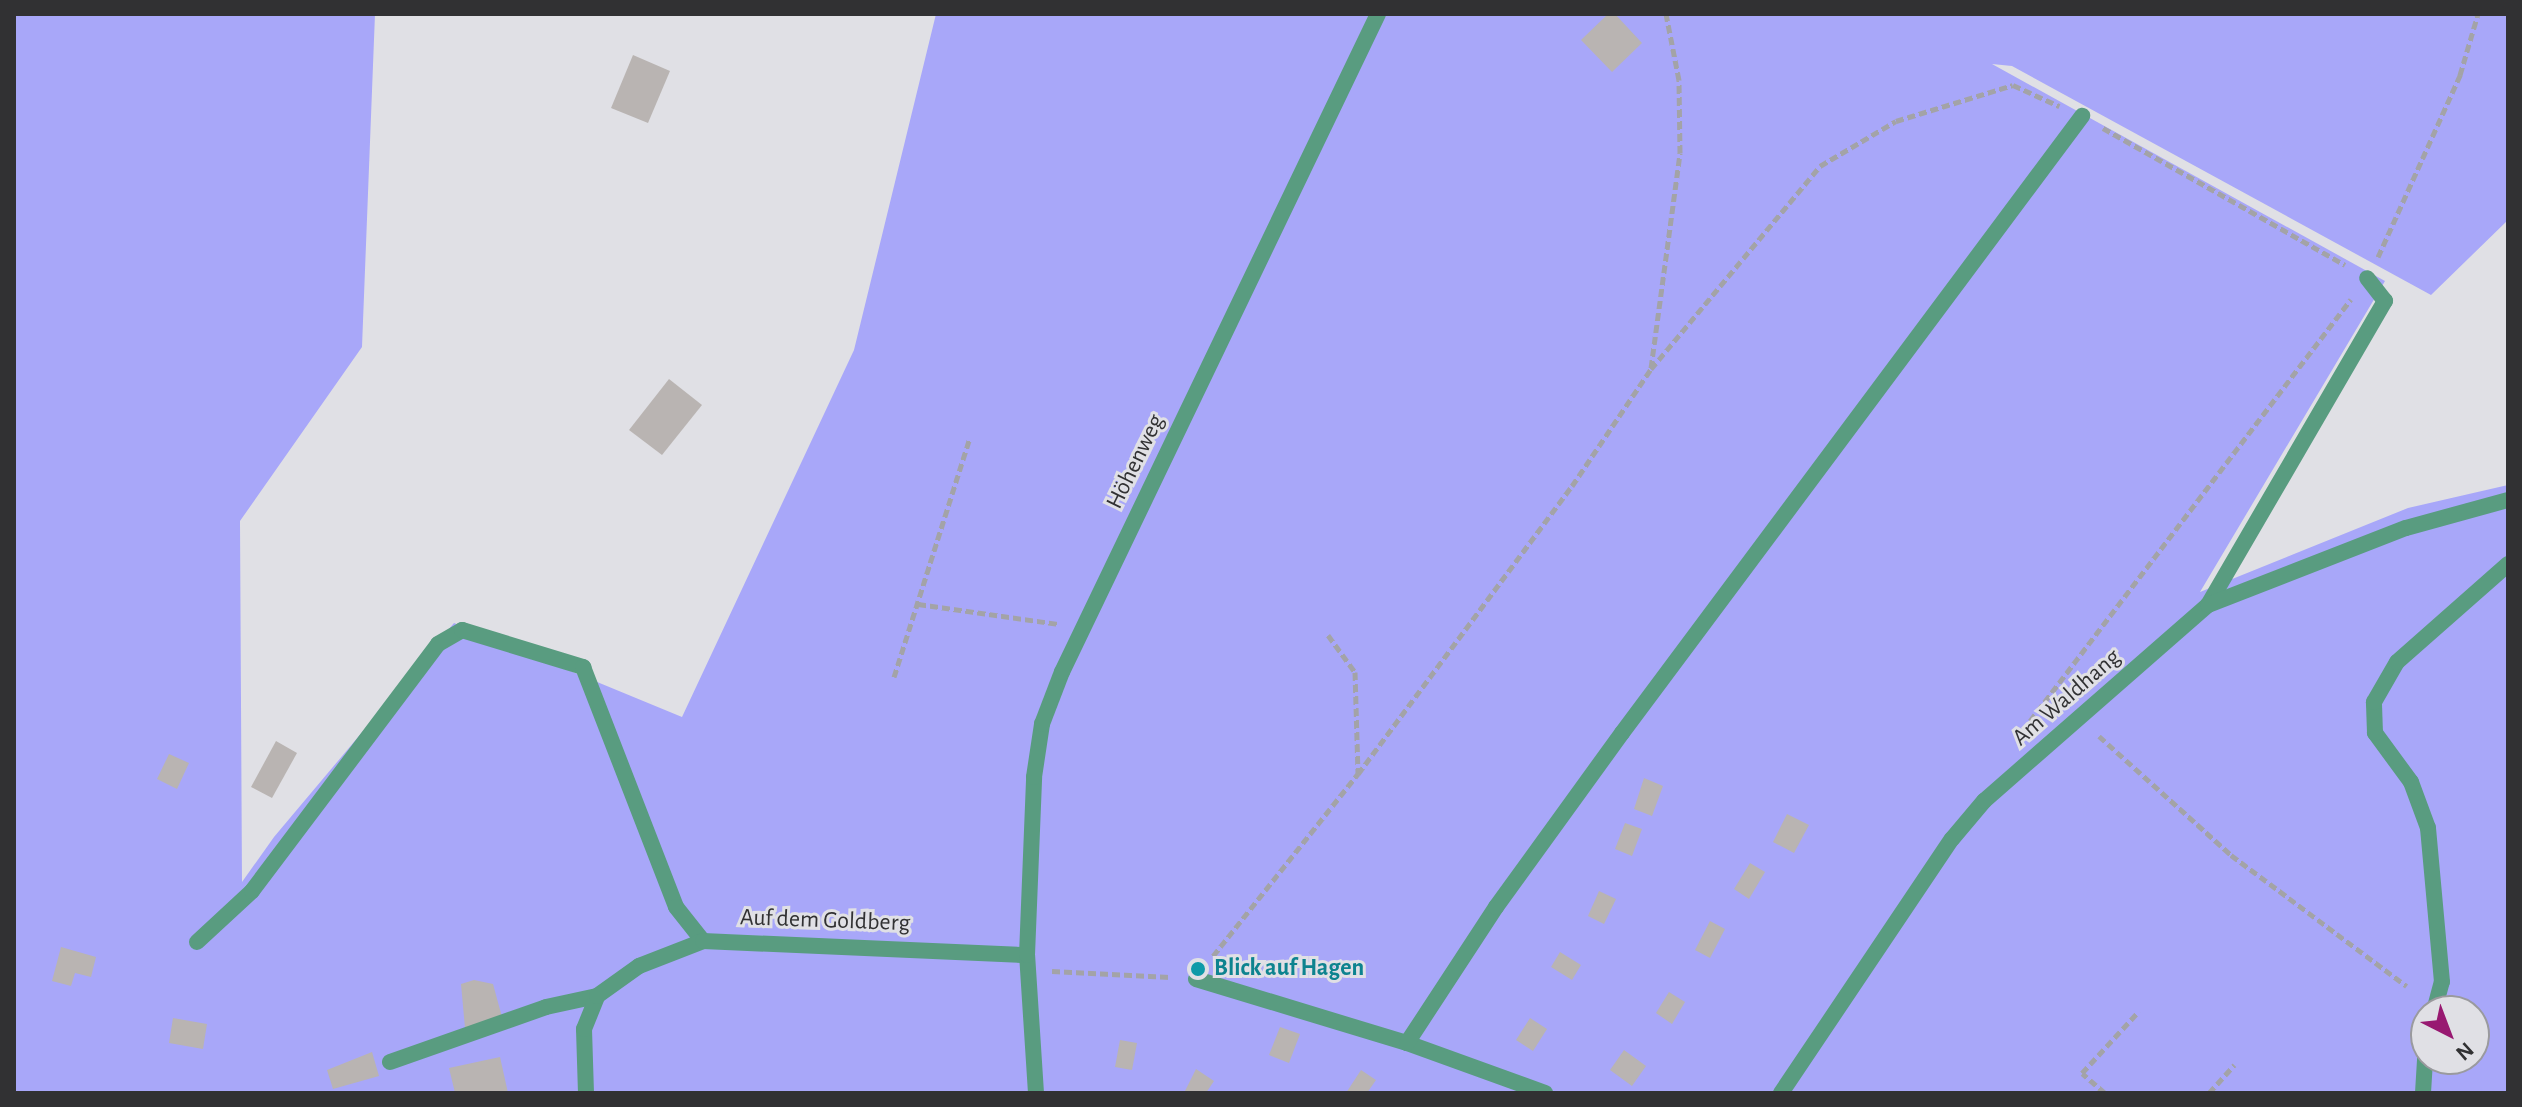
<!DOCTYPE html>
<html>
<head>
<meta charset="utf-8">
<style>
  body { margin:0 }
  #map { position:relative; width:2522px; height:1107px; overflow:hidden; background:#e0e0e5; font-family:"Alegreya Sans",sans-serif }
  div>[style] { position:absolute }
  .green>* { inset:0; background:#a8a7f9 }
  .building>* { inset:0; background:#b9b4b2 }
  .path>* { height:5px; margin-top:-2.5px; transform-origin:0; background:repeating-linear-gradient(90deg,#a3a3a7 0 8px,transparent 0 12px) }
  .lane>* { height:16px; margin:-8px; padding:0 8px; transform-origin:8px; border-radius:8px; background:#599c80 }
  .dots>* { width:22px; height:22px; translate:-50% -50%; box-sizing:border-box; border:4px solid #e0e0e5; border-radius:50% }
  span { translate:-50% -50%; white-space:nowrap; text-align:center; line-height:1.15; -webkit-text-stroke:6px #e0e0e5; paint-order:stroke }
  .street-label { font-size:24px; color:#313133 }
  .culture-label { font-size:24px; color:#0d838f; font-weight:700 }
  .left { translate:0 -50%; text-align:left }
  .frame { position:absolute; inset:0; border:16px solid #313133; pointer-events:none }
  .north { position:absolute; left:2410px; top:995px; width:80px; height:80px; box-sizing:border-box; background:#e0e0e5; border:2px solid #9a9a9e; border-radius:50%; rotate:138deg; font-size:22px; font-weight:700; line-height:32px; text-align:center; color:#313133 }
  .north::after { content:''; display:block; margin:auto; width:28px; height:36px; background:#981971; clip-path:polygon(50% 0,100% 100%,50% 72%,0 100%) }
</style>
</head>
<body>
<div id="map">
  <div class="green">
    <i style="clip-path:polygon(evenodd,14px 14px,375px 14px,362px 347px,240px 521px,242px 882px,274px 837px,454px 623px,682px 717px,854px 350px,936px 14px,2508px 14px,2508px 220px,2431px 295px,2012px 66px,1992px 64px,2385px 281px,2200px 592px,2408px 508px,2508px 485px,2508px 1093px,14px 1093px,14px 14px,2426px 1011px,2474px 1011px,2474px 1059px,2426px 1059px,2426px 1011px)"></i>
  </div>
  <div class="building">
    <i style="clip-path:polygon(1608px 14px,1615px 14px,1642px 43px,1612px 72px,1581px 40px)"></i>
    <i style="clip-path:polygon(633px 55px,670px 71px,648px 123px,611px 108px)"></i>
    <i style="clip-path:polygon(669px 379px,702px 405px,662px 455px,629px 430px)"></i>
    <i style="clip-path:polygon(276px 741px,297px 753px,272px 798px,251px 787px)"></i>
    <i style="clip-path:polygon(169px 754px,189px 763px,177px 789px,157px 779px)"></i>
    <i style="clip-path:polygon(1644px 778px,1663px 786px,1652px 816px,1634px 809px)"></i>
    <i style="clip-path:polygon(1787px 814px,1809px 825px,1794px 853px,1773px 842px)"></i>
    <i style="clip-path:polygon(1625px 823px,1642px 829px,1632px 856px,1615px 849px)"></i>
    <i style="clip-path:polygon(1750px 863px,1765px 872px,1749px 899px,1734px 889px)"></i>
    <i style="clip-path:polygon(1599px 891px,1616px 899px,1604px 924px,1588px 916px)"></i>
    <i style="clip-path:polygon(1710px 921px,1725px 929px,1710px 958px,1695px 950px)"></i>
    <i style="clip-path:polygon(61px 947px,96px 957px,91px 977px,75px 973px,71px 986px,52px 981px)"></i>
    <i style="clip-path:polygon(1560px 952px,1581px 965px,1572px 980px,1551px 967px)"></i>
    <i style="clip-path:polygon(474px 980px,493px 984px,502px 1017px,465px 1028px,461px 984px)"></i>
    <i style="clip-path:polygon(1669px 992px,1685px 1002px,1672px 1024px,1656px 1013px)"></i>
    <i style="clip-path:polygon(173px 1018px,207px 1024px,203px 1049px,169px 1043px)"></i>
    <i style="clip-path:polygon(1530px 1018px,1547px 1029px,1533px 1051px,1516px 1040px)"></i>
    <i style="clip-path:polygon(1280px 1027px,1300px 1034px,1289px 1063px,1269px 1055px)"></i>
    <i style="clip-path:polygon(1120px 1040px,1137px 1043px,1132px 1070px,1115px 1067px)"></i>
    <i style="clip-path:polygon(1624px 1050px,1646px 1066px,1632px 1086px,1610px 1070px)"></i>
    <i style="clip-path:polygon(372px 1052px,379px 1076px,333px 1089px,327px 1070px)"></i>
    <i style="clip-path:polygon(500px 1057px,508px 1093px,455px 1093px,449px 1068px)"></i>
    <i style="clip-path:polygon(1196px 1069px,1214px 1081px,1206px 1093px,1184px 1093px)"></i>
    <i style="clip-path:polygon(1361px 1070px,1376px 1080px,1367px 1093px,1346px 1093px)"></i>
  </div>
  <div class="path">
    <i style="left:2103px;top:128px;width:278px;rotate:29.5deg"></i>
    <i style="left:2378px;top:257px;width:200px;rotate:-65.7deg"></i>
    <i style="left:2460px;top:75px;width:64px;rotate:-73.6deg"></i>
    <i style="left:1651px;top:368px;width:217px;rotate:-82.3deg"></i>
    <i style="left:1680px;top:153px;width:73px;rotate:-90.8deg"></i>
    <i style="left:1679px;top:80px;width:67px;rotate:-101.1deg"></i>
    <i style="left:918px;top:604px;width:141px;rotate:8.1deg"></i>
    <i style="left:1328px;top:635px;width:46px;rotate:53.9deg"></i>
    <i style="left:1355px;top:672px;width:101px;rotate:88.3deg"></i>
    <i style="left:894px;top:677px;width:251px;rotate:-72.4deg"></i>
    <i style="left:2030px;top:721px;width:530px;rotate:-52.74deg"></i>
    <i style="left:2099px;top:736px;width:178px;rotate:42deg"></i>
    <i style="left:2231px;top:855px;width:219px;rotate:36.7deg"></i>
    <i style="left:1213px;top:956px;width:233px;rotate:-51.5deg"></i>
    <i style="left:1358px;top:774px;width:359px;rotate:-53.4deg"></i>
    <i style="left:1572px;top:486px;width:141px;rotate:-56deg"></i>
    <i style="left:1651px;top:369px;width:264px;rotate:-50.2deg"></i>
    <i style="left:1820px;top:166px;width:88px;rotate:-30.6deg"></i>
    <i style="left:1896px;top:121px;width:122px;rotate:-17.1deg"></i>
    <i style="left:2013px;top:85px;width:51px;rotate:24.5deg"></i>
    <i style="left:1052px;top:971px;width:118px;rotate:2.9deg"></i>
    <i style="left:2105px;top:1093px;width:30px;rotate:-139deg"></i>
    <i style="left:2082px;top:1073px;width:84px;rotate:-47.4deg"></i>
    <i style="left:2209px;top:1093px;width:38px;rotate:-48deg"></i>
  </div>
  <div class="lane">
    <i style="left:2208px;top:605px;width:352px;rotate:-59.8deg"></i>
    <i style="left:2385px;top:301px;width:29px;rotate:-128deg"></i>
    <i style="left:197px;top:942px;width:75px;rotate:-42.8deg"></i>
    <i style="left:252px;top:891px;width:309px;rotate:-53deg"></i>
    <i style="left:438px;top:644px;width:28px;rotate:-30deg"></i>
    <i style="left:462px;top:630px;width:127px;rotate:17deg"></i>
    <i style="left:583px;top:667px;width:257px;rotate:68.8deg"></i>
    <i style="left:676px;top:907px;width:43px;rotate:51.5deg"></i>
    <i style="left:1196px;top:979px;width:220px;rotate:16.9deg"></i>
    <i style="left:1407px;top:1043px;width:147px;rotate:19.9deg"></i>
    <i style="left:2434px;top:1011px;width:30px;rotate:-75deg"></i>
    <i style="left:2442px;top:982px;width:155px;rotate:-95.2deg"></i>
    <i style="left:2428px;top:828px;width:49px;rotate:-110.3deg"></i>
    <i style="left:2411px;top:782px;width:61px;rotate:-126.3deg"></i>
    <i style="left:2375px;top:733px;width:31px;rotate:-92deg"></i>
    <i style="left:2374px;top:702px;width:46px;rotate:-60.1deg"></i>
    <i style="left:2397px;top:662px;width:148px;rotate:-41.4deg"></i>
    <i style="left:1407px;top:1043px;width:163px;rotate:-56.8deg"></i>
    <i style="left:1496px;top:907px;width:215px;rotate:-54.1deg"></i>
    <i style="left:1622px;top:733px;width:770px;rotate:-53.29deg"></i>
    <i style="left:390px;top:1062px;width:165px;rotate:-19.4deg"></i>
    <i style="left:546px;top:1007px;width:52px;rotate:-12.2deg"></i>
    <i style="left:586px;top:1093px;width:64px;rotate:-91.8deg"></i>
    <i style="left:584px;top:1029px;width:35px;rotate:-68deg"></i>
    <i style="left:597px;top:996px;width:52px;rotate:-35.5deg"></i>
    <i style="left:639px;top:966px;width:69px;rotate:-21.3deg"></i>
    <i style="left:703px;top:941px;width:324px;rotate:2.5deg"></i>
    <i style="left:1036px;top:1093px;width:138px;rotate:-93.7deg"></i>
    <i style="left:1027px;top:955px;width:178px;rotate:-87.7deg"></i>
    <i style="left:1034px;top:777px;width:54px;rotate:-81.4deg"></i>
    <i style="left:1042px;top:724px;width:56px;rotate:-69deg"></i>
    <i style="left:1062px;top:672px;width:730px;rotate:-64.35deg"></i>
    <i style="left:1781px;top:1093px;width:306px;rotate:-56.1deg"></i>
    <i style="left:1952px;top:839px;width:50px;rotate:-49.9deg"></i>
    <i style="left:1984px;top:801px;width:298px;rotate:-41.2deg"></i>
    <i style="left:2208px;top:605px;width:212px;rotate:-21.3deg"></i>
    <i style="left:2406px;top:528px;width:106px;rotate:-15.4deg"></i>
    <i style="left:2423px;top:1093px;width:49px;rotate:-86.5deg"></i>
  </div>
  <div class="dots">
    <i style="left:1198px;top:969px;background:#0f9aa8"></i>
  </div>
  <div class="street-label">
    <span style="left:1136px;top:462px;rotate:-64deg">Höhenweg</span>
    <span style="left:2067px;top:698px;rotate:-41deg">Am Waldhang</span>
    <span style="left:825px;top:921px;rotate:2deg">Auf dem Goldberg</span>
  </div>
  <div class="culture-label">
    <span class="left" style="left:1214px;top:969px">Blick auf Hagen</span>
  </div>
  <div class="frame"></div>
  <div class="north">N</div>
</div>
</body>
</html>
